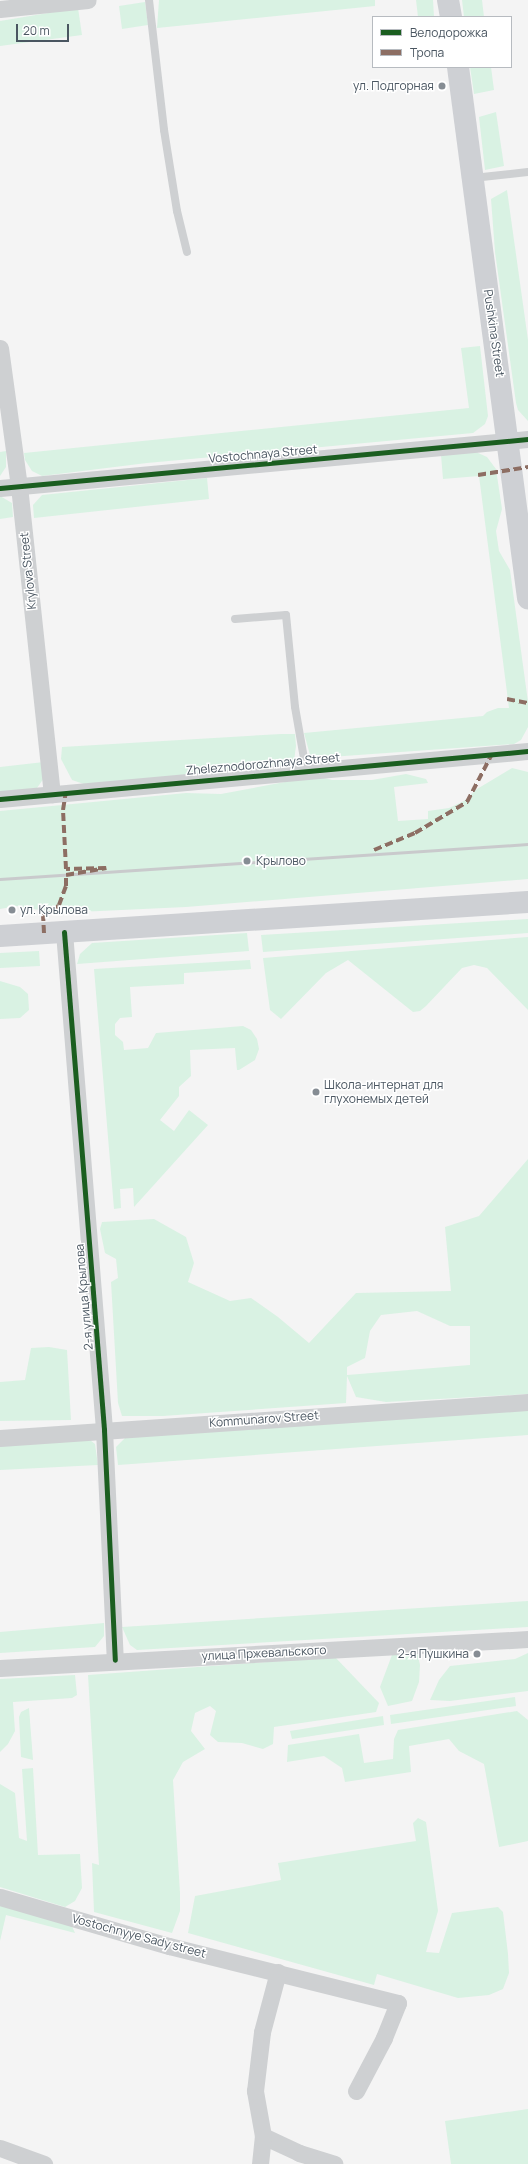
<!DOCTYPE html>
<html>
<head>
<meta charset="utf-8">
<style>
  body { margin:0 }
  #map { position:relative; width:528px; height:2164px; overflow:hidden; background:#f4f4f4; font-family:Manrope,sans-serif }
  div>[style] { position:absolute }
  .green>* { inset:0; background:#d9f2e3 }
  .service>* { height:8px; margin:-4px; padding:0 4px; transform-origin:4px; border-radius:4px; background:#ced0d2 }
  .minor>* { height:17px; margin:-8.5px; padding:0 8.5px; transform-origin:8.5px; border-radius:8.5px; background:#ced0d2 }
  .secondary>* { height:22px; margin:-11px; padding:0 11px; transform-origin:11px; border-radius:11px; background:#ced0d4 }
  .rail>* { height:3px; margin:-1.5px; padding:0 1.5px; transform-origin:1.5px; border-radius:1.5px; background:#c9cacc }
  .quiet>* { height:4px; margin-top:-2px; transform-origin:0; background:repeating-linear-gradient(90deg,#8d6e63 0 8px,transparent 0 12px) }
  .cycleway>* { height:5px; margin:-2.5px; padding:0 2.5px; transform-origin:2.5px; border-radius:2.5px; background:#1b5e20 }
  .dots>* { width:11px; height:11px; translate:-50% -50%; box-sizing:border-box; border:2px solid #fff; border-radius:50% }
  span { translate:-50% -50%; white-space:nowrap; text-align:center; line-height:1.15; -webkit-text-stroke:3px #fff; paint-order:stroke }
  .poi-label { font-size:12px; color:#4a5661 }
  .right { translate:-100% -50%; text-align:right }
  .left { translate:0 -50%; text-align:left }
  .street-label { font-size:12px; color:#4a5661 }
  .legend { position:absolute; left:372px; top:16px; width:140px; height:52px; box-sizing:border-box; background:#fff; border:1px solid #b7bbc0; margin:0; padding:5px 7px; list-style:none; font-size:12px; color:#4a5661 }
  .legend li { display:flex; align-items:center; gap:8px; height:20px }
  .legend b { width:20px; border:1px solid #b7bbc0 }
  .scale { position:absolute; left:16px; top:24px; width:53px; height:18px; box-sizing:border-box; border:2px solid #4a5661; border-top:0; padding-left:5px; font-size:12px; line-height:14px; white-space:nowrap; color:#4a5661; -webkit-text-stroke:3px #fff; paint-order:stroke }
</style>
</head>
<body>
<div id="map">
  <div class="green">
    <i style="clip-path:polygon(159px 0,375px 0,375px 6px,157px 28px)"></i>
    <i style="clip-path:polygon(416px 0,433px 0,434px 17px,418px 17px)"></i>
    <i style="clip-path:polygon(462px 0,482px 0,484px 17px,464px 17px)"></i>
    <i style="clip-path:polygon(145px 2px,148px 25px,122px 29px,119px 6px)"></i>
    <i style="clip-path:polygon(78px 8px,82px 35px,0 46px,0 21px)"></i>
    <i style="clip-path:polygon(470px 67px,491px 67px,494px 90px,474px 94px)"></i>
    <i style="clip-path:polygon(496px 112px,504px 166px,485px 170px,479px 117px)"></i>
    <i style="clip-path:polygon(507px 190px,528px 340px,528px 421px,518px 410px,516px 403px,495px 252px,491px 199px)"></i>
    <i style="clip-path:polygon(480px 346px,488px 416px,485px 424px,473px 433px,147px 463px,42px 476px,32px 471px,25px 460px,24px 453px,469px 408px,461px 348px)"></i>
    <i style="clip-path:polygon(6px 451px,6px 467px,0 476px,0 452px)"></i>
    <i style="clip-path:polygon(476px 452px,487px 457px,496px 469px,502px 509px,496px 531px,499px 551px,510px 570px,528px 702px,528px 727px,521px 740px,514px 744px,316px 758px,310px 755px,304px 733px,483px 716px,487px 712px,498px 708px,509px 708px,479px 476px,443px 479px,441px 455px)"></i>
    <i style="clip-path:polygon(207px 478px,209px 499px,34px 518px,33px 505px,42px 495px)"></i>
    <i style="clip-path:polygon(0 496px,12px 503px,13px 517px,0 519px)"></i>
    <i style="clip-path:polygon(281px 734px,295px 734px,296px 746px,294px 761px,283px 766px,84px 784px,72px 780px,61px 759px,62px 747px)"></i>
    <i style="clip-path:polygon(44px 762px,44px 778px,37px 788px,0 792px,0 767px)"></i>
    <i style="clip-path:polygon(512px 768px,528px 772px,528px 879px,186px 907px,57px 913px,17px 906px,0 909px,0 811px,186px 793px,221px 794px,317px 776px,332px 780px,372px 780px,406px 774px,426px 779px,428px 783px,394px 787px,398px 821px,428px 819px,428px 811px,449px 808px,464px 801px,477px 789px)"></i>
    <i style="clip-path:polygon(528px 919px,528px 933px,263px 952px,261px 935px)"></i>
    <i style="clip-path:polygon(247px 933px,249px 951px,77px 964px,80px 954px,92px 943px)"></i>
    <i style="clip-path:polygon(528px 937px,528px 1010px,487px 968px,474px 965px,462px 968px,426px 1006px,420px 1011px,413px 1012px,348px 960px,326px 973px,281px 1019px,270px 1010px,263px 958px)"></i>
    <i style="clip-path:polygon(39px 951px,40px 966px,0 968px,0 953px)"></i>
    <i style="clip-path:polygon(250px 960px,251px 969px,184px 973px,184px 984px,130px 987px,132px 1017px,120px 1018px,115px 1024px,115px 1035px,123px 1042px,124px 1050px,148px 1048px,156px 1033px,243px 1026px,251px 1030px,257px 1039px,259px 1049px,255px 1060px,239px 1070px,237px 1070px,235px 1048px,190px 1050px,191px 1076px,179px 1087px,179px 1096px,160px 1120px,174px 1131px,189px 1110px,208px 1125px,134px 1207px,133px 1188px,120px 1189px,121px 1208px,114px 1209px,94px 969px)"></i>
    <i style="clip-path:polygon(0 981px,20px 987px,28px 994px,29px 1010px,20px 1018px,0 1019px)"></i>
    <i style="clip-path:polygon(evenodd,528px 1159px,528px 1394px,386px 1402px,356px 1397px,347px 1376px,346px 1403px,163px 1416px,122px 1416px,118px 1403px,111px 1282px,118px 1278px,116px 1259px,105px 1253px,100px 1229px,102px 1222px,154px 1219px,186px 1237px,194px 1263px,188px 1282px,230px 1301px,251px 1298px,278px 1317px,309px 1343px,356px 1293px,451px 1291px,445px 1227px,479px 1216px,528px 1159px,417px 1311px,450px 1326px,470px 1326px,470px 1365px,347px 1375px,347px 1367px,365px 1358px,370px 1331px,381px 1315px,417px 1311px)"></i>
    <i style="clip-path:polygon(49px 1347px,67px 1350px,71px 1420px,0 1421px,0 1382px,25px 1380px,31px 1348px)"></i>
    <i style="clip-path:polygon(528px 1408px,528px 1435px,118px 1465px,116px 1447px,127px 1436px)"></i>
    <i style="clip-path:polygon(90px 1440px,95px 1444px,98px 1465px,0 1470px,0 1444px)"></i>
    <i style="clip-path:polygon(528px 1601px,528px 1627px,137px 1650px,130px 1645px,122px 1627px)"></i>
    <i style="clip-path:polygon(104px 1623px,104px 1636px,95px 1647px,0 1653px,0 1632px)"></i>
    <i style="clip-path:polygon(417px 1652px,420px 1665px,419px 1682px,412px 1701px,388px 1706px,380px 1687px,392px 1655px)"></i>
    <i style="clip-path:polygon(528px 1653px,528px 1691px,450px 1701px,430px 1700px,439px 1680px,450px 1666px,515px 1659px)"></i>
    <i style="clip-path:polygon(335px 1657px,379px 1703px,376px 1712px,274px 1727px,273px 1744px,263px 1749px,242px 1743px,218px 1742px,210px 1735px,216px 1711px,210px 1706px,195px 1713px,191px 1731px,205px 1749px,183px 1762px,173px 1780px,180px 1893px,180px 1911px,172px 1933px,94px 1912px,92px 1863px,99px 1865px,88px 1675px)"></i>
    <i style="clip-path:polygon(75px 1675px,77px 1695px,72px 1698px,13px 1702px,15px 1731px,8px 1744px,0 1752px,0 1679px)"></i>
    <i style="clip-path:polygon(515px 1697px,516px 1706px,391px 1724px,390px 1715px)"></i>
    <i style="clip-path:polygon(29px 1708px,33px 1760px,21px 1757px,19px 1717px,21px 1712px)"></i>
    <i style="clip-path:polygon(517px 1711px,528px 1720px,528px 1841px,499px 1847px,484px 1764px,459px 1751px,449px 1739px,409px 1746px,411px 1772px,345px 1782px,342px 1768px,324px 1756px,287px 1762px,288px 1745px,359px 1734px,364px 1763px,393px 1759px,394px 1739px,398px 1730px)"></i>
    <i style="clip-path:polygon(383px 1716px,384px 1725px,292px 1739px,290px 1731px)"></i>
    <i style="clip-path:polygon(33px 1768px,38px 1855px,80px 1854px,82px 1888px,75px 1901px,65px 1907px,0 1887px,0 1784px,15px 1793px,19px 1838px,27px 1841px,22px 1769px)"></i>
    <i style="clip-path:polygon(418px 1818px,426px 1822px,438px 1911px,426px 1952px,439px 1953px,452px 1913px,498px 1907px,503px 1912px,508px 1954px,509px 1973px,503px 1989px,489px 1995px,458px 1998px,377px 1974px,374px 1985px,188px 1933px,195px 1896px,281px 1880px,278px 1863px,416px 1841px,413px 1823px)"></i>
    <i style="clip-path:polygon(0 1902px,71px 1924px,75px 1933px,6px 1915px,0 1941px)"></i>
    <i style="clip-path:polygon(528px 2109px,528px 2164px,451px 2164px,445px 2121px)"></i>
  </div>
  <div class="service">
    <i style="left:149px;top:0;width:131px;rotate:83.4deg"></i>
    <i style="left:164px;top:130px;width:82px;rotate:80.9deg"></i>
    <i style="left:177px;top:211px;width:42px;rotate:76.3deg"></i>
    <i style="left:473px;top:178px;width:55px;rotate:-6.2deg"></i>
    <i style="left:235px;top:619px;width:51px;rotate:-4.5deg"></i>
    <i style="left:286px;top:615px;width:92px;rotate:84.4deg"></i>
    <i style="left:295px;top:707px;width:64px;rotate:80.1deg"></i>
  </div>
  <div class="minor">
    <i style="left:0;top:9px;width:88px;rotate:-5.8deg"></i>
    <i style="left:0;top:348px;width:139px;rotate:82.2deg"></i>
    <i style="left:19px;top:486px;width:310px;rotate:83.9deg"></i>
    <i style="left:0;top:488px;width:530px;rotate:-5.3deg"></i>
    <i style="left:0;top:799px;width:530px;rotate:-5.19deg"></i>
    <i style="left:64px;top:932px;width:500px;rotate:85.4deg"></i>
    <i style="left:104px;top:1430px;width:230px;rotate:87.3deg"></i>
    <i style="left:0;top:1438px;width:529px;rotate:-3.9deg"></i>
    <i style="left:0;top:1668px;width:529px;rotate:-3.14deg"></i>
    <i style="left:0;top:1897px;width:176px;rotate:16.2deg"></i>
    <i style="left:169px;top:1946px;width:236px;rotate:14deg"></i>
    <i style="left:398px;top:2003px;width:38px;rotate:112deg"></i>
    <i style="left:384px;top:2038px;width:60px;rotate:117.8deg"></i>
    <i style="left:263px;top:2136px;width:40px;rotate:25deg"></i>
    <i style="left:299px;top:2153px;width:37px;rotate:17deg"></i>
    <i style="left:0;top:2148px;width:47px;rotate:20deg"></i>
    <i style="left:260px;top:2164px;width:28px;rotate:-84deg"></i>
    <i style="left:263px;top:2136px;width:46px;rotate:-100.1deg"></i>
    <i style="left:255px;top:2091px;width:59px;rotate:-83.2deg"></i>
    <i style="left:262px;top:2032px;width:62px;rotate:-75.1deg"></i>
  </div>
  <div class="secondary">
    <i style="left:448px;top:0;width:17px;rotate:80deg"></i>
    <i style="left:458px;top:67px;width:536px;rotate:82.49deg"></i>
    <i style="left:0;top:936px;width:529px;rotate:-3.68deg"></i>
  </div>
  <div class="rail">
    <i style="left:0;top:879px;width:529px;rotate:-3.79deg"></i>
  </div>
  <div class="quiet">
    <i style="left:478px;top:475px;width:51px;rotate:-9.1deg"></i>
    <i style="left:507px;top:699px;width:21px;rotate:11deg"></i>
    <i style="left:374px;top:850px;width:44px;rotate:-22.5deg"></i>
    <i style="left:415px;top:833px;width:61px;rotate:-30.8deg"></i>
    <i style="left:467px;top:802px;width:54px;rotate:-62.5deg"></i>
    <i style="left:44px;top:933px;width:17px;rotate:-93deg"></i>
    <i style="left:43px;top:916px;width:11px;rotate:-27deg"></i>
    <i style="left:53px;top:911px;width:8px;rotate:-45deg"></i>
    <i style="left:59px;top:905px;width:20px;rotate:-70deg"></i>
    <i style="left:66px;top:886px;width:11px;rotate:-90deg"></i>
    <i style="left:66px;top:875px;width:41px;rotate:-9.9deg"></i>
    <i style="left:106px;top:868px;width:40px;rotate:178.6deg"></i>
    <i style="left:66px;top:869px;width:59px;rotate:-92.9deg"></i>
    <i style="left:63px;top:810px;width:18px;rotate:-81deg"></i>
  </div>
  <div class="cycleway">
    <i style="left:0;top:488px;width:530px;rotate:-5.3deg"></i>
    <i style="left:0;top:799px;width:530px;rotate:-5.19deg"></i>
    <i style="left:64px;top:932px;width:500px;rotate:85.4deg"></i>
    <i style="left:104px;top:1430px;width:230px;rotate:87.3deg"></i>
  </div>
  <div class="dots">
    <i style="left:442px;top:86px;background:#868d94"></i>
    <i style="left:247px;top:861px;background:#868d94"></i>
    <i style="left:12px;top:910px;background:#868d94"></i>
    <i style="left:316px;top:1092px;background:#868d94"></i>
    <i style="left:477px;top:1654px;background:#868d94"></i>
  </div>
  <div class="poi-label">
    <span class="right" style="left:434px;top:86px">ул. Подгорная</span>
    <span class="left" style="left:256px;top:861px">Крылово</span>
    <span class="left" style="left:20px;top:910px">ул. Крылова</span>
    <span class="left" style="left:324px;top:1092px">Школа-интернат для<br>глухонемых детей</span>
    <span class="right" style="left:469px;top:1654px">2-я Пушкина</span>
  </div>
  <div class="street-label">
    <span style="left:494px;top:333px;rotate:82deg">Pushkina Street</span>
    <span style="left:263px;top:454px;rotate:-5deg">Vostochnaya Street</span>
    <span style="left:28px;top:571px;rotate:-96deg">Krylova Street</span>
    <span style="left:263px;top:764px;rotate:-5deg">Zheleznodorozhnaya Street</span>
    <span style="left:84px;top:1297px;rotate:-95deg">2-я улица Крылова</span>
    <span style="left:264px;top:1419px;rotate:-4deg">Kommunarov Street</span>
    <span style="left:264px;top:1653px;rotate:-3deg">улица Пржевальского</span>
    <span style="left:139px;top:1936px;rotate:15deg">Vostochnyye Sady street</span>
  </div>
  <ul class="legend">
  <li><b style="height:5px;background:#1b5e20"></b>Велодорожка</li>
  <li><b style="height:5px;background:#8d6e63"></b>Тропа</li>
  </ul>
  <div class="scale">20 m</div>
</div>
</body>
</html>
